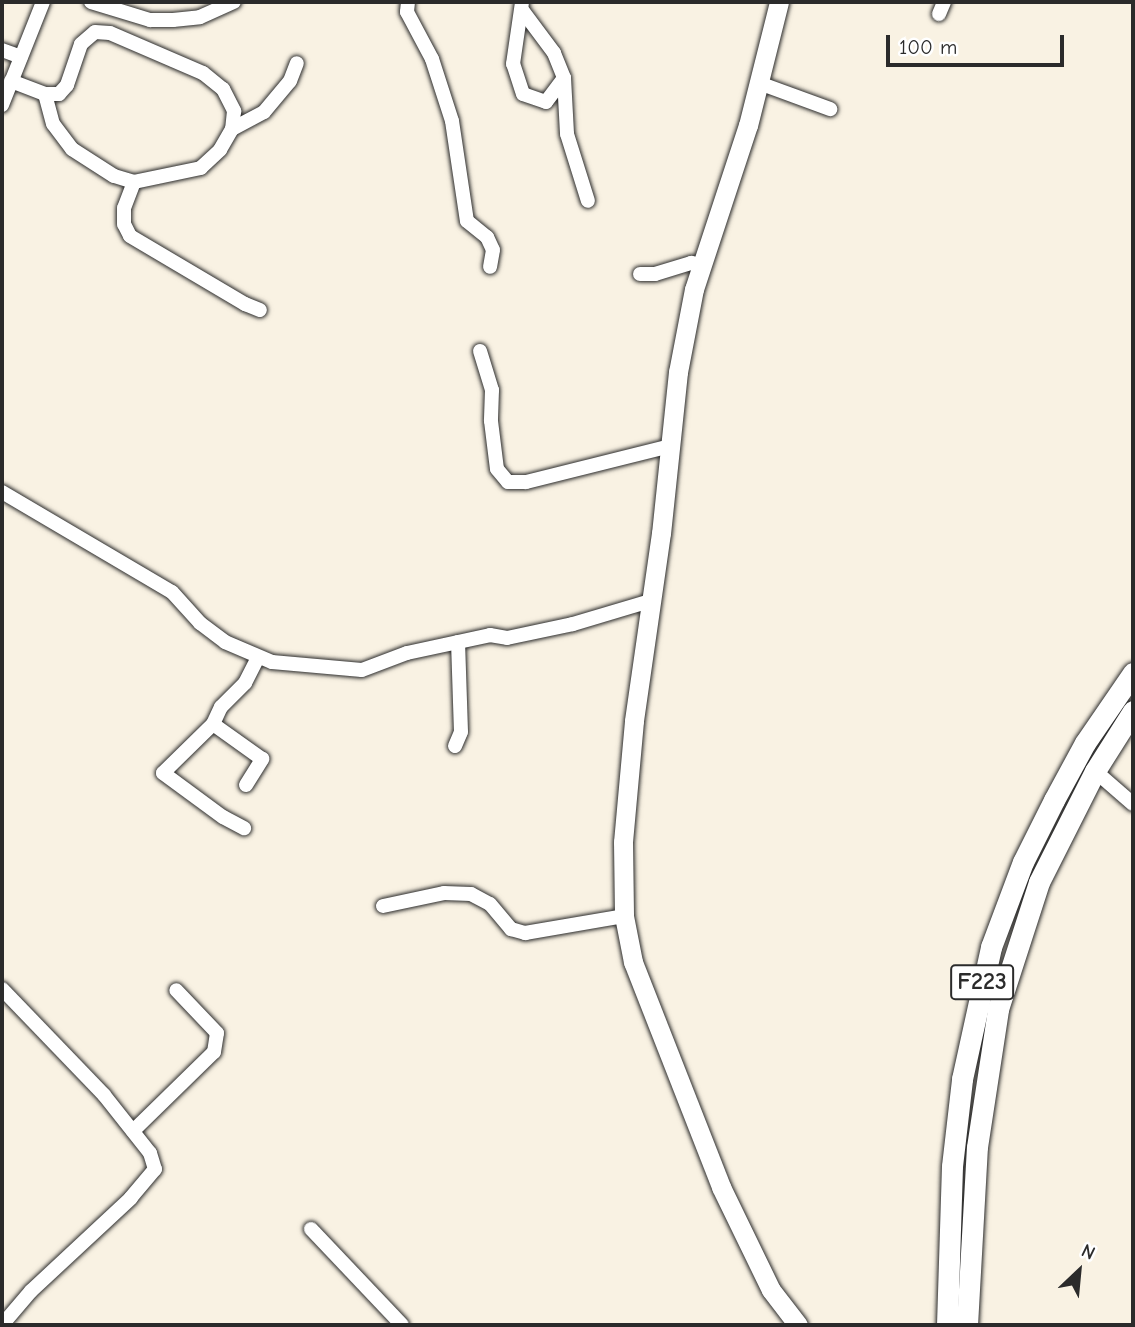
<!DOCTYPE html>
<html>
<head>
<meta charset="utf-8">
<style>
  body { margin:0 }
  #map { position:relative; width:1135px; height:1327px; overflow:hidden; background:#f9f2e3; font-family:"Comic Neue",sans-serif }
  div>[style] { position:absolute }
  .roads { filter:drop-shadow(0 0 2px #2b2b2b) drop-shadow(0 0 2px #2b2b2b) }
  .street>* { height:14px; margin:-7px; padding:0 7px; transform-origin:7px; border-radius:7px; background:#fff }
  .secondary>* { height:19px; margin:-9.5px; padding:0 9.5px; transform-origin:9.5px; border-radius:9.5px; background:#fff }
  .primary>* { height:21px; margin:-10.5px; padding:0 10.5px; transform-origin:10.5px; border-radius:10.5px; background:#fff }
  span { translate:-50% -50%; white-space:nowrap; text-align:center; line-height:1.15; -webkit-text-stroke:7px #fff; paint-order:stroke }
  .shield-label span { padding:2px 5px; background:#fff; border:2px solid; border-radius:5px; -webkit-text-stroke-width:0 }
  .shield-label { font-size:24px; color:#2b2b2b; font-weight:700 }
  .frame { position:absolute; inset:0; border:4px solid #2b2b2b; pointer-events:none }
  .north { position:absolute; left:1044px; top:1236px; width:70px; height:70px; -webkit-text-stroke:5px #fff; paint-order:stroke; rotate:26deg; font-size:19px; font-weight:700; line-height:28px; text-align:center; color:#2b2b2b }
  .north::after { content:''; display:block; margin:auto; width:24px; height:32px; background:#2b2b2b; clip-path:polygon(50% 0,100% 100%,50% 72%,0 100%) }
  .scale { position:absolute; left:886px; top:35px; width:178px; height:32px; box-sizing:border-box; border:4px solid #2b2b2b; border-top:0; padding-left:9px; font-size:21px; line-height:24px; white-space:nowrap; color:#2b2b2b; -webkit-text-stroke:5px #fff; paint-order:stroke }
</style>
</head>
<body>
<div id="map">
  <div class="roads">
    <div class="street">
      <i style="left:91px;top:2px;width:62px;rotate:17deg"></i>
      <i style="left:150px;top:20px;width:23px"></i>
      <i style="left:173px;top:20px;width:27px;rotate:-6deg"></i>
      <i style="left:200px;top:17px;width:37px;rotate:-24deg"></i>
      <i style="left:408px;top:2px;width:10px;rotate:96deg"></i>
      <i style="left:407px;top:12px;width:53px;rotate:62deg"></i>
      <i style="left:432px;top:59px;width:65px;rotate:72.1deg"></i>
      <i style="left:452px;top:121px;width:101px;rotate:81.5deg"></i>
      <i style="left:467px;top:221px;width:26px;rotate:39deg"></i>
      <i style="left:487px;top:237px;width:14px;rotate:65deg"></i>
      <i style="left:493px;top:250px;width:17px;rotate:100deg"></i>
      <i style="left:522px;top:10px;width:54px;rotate:53.3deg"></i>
      <i style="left:554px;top:53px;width:27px;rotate:68deg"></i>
      <i style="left:564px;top:78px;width:30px;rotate:127deg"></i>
      <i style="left:546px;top:102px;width:24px;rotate:-161deg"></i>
      <i style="left:523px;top:94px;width:32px;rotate:-108deg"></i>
      <i style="left:513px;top:64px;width:63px;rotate:-81.7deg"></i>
      <i style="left:939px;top:14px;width:13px;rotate:-67deg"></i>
      <i style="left:2px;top:50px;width:20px;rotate:20deg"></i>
      <i style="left:564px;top:78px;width:56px;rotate:86.9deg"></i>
      <i style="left:567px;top:134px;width:70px;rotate:72.6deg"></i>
      <i style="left:11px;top:81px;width:36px;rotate:21deg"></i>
      <i style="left:45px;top:94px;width:14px"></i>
      <i style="left:59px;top:94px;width:12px;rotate:-48deg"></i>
      <i style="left:67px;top:85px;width:43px;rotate:-71.1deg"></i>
      <i style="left:81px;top:44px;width:18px;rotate:-41deg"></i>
      <i style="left:95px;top:32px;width:15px;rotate:4deg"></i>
      <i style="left:110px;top:33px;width:101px;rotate:23.3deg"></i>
      <i style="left:203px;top:73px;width:26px;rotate:39deg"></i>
      <i style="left:223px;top:89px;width:25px;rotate:63deg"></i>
      <i style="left:234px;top:111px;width:18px;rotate:96deg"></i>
      <i style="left:232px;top:129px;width:24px;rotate:120deg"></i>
      <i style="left:220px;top:150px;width:26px;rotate:137deg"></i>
      <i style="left:201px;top:168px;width:68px;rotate:168.2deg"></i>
      <i style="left:134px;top:182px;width:21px;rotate:-163deg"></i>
      <i style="left:114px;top:176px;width:50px;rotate:-147.3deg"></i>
      <i style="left:72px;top:149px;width:31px;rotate:-127deg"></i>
      <i style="left:53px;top:124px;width:31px;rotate:-105deg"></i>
      <i style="left:759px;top:83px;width:76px;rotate:20.1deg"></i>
      <i style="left:2px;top:105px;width:111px;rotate:-68.3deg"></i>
      <i style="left:232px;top:129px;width:36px;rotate:-28deg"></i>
      <i style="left:264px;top:112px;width:40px;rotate:-50deg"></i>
      <i style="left:290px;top:81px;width:19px;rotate:-69deg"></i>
      <i style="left:134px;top:182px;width:28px;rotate:111deg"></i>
      <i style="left:124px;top:208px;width:16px;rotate:90deg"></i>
      <i style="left:124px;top:224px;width:13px;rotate:63deg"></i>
      <i style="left:130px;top:236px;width:134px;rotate:30.6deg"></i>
      <i style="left:245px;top:304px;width:16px;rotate:22deg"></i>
      <i style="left:640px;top:274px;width:15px"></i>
      <i style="left:655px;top:274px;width:38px;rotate:-17deg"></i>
      <i style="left:691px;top:263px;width:11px;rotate:10deg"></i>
      <i style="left:480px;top:351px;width:41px;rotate:72.9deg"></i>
      <i style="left:492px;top:390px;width:31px;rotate:92deg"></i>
      <i style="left:491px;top:421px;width:48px;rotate:82.9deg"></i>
      <i style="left:497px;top:469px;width:17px;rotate:50deg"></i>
      <i style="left:508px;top:482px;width:18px"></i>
      <i style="left:526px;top:482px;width:148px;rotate:-14deg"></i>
      <i style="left:2px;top:492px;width:197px;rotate:30.5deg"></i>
      <i style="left:172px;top:592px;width:42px;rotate:47.9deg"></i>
      <i style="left:200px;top:623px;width:31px;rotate:37deg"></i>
      <i style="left:225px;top:642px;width:51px;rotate:23.1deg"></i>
      <i style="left:272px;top:662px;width:90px;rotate:5.1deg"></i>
      <i style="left:362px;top:670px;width:48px;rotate:-20.7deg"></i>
      <i style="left:407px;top:653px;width:85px;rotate:-12.2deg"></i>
      <i style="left:490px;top:635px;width:17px;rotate:10deg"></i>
      <i style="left:507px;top:638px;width:67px;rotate:-12deg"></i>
      <i style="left:573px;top:624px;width:80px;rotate:-16.6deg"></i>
      <i style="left:213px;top:724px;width:70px;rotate:135.6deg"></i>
      <i style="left:163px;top:773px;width:74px;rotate:36.3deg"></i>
      <i style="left:223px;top:817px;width:24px;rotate:28deg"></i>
      <i style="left:455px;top:746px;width:15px;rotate:-67deg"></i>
      <i style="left:461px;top:732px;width:90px;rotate:-91.9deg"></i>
      <i style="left:1095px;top:771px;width:50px;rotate:41deg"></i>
      <i style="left:246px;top:785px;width:31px;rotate:-58deg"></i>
      <i style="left:262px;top:759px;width:60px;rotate:-144.5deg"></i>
      <i style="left:213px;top:724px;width:19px;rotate:-65deg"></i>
      <i style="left:221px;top:707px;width:34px;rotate:-45deg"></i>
      <i style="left:245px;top:683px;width:29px;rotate:-63deg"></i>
      <i style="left:383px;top:906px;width:62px;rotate:-12deg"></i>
      <i style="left:444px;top:893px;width:27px;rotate:2deg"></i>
      <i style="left:471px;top:894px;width:21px;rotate:28deg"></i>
      <i style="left:490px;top:904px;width:33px;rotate:50deg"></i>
      <i style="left:511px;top:929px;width:15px;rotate:16deg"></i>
      <i style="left:525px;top:933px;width:100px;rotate:-9.7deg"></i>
      <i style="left:2px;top:989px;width:147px;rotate:46.1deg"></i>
      <i style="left:104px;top:1095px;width:74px;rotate:51.6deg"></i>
      <i style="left:150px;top:1153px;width:17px;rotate:73deg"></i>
      <i style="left:155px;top:1169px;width:38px;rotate:130deg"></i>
      <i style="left:131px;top:1198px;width:137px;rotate:137.1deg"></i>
      <i style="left:31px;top:1291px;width:45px;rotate:130.5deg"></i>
      <i style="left:133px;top:1131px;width:113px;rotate:-44.3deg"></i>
      <i style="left:214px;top:1052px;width:19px;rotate:-81deg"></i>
      <i style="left:217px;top:1033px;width:59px;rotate:-133.6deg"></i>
      <i style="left:311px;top:1229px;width:132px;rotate:46.5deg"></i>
    </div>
    <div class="secondary">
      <i style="left:779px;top:2px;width:127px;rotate:104.1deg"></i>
      <i style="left:748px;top:125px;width:173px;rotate:108.2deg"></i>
      <i style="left:694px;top:289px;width:85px;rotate:100.9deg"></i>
      <i style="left:678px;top:372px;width:162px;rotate:96deg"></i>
      <i style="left:661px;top:533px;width:190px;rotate:98.2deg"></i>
      <i style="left:634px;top:721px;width:121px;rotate:95.2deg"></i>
      <i style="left:623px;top:842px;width:74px;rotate:89.2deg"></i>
      <i style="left:624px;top:916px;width:47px;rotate:78.9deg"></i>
      <i style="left:633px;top:962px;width:242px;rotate:68.6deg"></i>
      <i style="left:721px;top:1187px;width:114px;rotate:64.1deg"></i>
      <i style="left:771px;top:1290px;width:44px;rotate:52.4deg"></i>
    </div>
    <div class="primary">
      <i style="left:947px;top:1325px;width:159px;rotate:-88.2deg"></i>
      <i style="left:952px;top:1166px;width:88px;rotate:-83.4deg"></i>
      <i style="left:962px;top:1079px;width:135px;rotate:-77.6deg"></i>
      <i style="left:991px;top:947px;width:91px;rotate:-69.4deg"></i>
      <i style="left:1023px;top:862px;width:69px;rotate:-63.4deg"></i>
      <i style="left:1054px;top:800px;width:65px;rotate:-61.5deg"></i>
      <i style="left:1085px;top:743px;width:85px;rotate:-55.6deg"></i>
      <i style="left:967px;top:1325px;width:178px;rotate:-86.8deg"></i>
      <i style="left:977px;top:1147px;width:140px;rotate:-81.3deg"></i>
      <i style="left:998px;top:1009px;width:133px;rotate:-72.1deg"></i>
      <i style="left:1039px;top:882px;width:124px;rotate:-63.2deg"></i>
      <i style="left:1095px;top:771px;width:71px;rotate:-57.7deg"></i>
    </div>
  </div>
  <div class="shield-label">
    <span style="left:982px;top:982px">F223</span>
  </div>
  <div class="frame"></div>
  <div class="north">N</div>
  <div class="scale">100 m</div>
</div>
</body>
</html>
